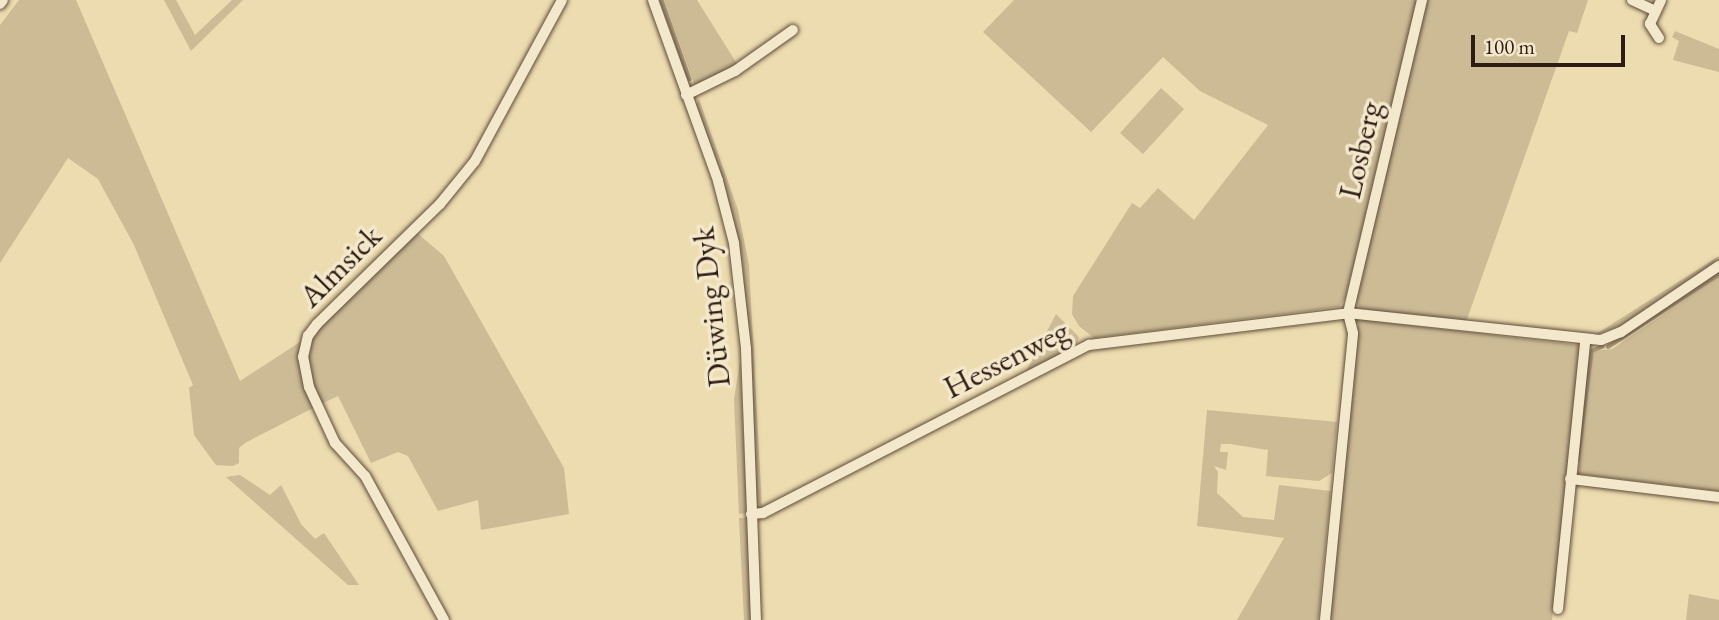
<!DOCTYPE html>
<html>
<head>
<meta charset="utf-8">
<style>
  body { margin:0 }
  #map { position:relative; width:1719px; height:620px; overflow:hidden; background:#eddcaf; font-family:"EB Garamond",serif }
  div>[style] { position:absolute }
  .green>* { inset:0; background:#ccbb95 }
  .stream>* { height:3.5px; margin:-1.75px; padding:0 1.75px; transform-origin:1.75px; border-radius:1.75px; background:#ac9a7a }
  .roads { filter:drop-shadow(0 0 2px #5d4b3b) drop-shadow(0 0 2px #5d4b3b) }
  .minor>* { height:10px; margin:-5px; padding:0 5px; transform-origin:5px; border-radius:5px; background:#f3e8cb }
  span { translate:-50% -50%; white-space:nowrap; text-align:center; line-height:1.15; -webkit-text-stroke:7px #f3e8cb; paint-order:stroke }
  .street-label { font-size:32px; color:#2d1b14 }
  .scale { position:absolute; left:1471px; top:35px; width:154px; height:32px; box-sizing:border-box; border:4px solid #2d1b14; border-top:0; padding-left:9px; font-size:21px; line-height:24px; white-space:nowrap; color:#2d1b14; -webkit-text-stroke:5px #f3e8cb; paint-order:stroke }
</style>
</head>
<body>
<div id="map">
  <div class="green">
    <i style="clip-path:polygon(19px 0,76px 0,240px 381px,303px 340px,301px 370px,315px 407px,245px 443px,239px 448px,239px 463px,233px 466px,216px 465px,194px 435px,189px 388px,193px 385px,134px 245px,98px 179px,68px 158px,0 263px,0 25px)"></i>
    <i style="clip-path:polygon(164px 0,176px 0,195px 35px,232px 0,243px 0,191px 51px)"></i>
    <i style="clip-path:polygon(664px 0,697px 0,739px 67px,696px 89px)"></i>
    <i style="clip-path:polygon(1014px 0,1417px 0,1346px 297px,1339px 307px,1094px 338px,1079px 326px,1072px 314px,1073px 296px,1132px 203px,1140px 208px,1158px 188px,1194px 220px,1268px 125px,1200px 91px,1163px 57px,1091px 132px,983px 32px)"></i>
    <i style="clip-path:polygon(1426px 0,1588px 0,1577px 33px,1569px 31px,1466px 322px,1360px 309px,1355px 299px)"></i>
    <i style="clip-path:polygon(1675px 31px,1719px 49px,1719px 72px,1673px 60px,1679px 41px,1672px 37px)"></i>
    <i style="clip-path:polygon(1161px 88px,1184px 109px,1143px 154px,1120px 133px)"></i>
    <i style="clip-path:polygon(699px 99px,738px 210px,749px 265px,762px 507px,755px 500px,743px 268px,726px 194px,695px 106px)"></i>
    <i style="clip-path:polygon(416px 232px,444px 256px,564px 468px,569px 514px,481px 530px,478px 500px,438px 511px,408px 456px,398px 452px,371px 463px,338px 396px,319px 405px,306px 368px,308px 345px,317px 327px)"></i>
    <i style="clip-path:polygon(1719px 256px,1719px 262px,1627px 323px,1593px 336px)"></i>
    <i style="clip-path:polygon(1719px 277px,1719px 491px,1578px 474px,1594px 351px,1612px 349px)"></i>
    <i style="clip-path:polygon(1056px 314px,1079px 337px,1076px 347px,1025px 373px)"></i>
    <i style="clip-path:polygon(1358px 319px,1577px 345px,1582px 349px,1552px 620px,1330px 620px,1358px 324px,1354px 323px)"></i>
    <i style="clip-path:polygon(740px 361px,747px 513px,739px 514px,734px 399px)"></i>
    <i style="clip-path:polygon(1207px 410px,1337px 422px,1332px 473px,1319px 481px,1266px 476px,1268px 450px,1230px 444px,1221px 444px,1220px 452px,1228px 452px,1226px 470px,1214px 466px,1218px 472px,1217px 493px,1243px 517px,1274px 520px,1279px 485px,1331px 491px,1318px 620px,1237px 620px,1284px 538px,1197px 526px)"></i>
    <i style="clip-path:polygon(240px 475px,270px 495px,281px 485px,301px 524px,315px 539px,324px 533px,359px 585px,348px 585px,226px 477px)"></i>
    <i style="clip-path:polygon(739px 518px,747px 518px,751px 620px,744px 620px)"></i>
    <i style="clip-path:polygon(1689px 594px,1719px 600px,1719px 620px,1686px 620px)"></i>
  </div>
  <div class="stream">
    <i style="left:662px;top:0;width:84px;rotate:70.5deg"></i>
    <i style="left:1608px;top:347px;width:132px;rotate:-33deg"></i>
    <i style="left:1578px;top:460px;width:110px;rotate:-82.7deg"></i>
    <i style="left:1592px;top:351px;width:11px;rotate:-22deg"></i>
  </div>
  <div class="roads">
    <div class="minor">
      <i style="left:653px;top:0;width:192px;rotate:70.2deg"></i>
      <i style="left:718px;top:181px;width:64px;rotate:75.5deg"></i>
      <i style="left:734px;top:243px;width:107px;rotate:83.5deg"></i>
      <i style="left:746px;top:349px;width:271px;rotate:87.9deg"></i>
      <i style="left:1632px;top:0;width:26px;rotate:25deg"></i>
      <i style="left:0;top:4px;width:5px;rotate:-53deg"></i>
      <i style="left:1659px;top:38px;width:17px;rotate:-123deg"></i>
      <i style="left:1650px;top:24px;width:26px;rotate:-65deg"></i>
      <i style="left:686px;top:95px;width:55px;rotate:-26.1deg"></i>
      <i style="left:735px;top:71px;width:71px;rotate:-35.3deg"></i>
      <i style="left:1570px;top:479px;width:150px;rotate:6.9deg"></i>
      <i style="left:751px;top:514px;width:12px;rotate:-5deg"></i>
      <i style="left:763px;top:513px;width:367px;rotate:-27.3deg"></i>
      <i style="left:1089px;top:345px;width:261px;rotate:-7deg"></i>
      <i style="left:1348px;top:313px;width:254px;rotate:6.1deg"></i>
      <i style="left:1601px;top:340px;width:22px;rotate:-22deg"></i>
      <i style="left:1621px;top:332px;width:118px;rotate:-34deg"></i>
      <i style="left:1558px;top:609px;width:269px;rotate:-84.2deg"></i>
      <i style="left:444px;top:620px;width:164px;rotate:-118.7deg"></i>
      <i style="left:365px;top:476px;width:45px;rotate:-132.3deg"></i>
      <i style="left:335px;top:443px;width:62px;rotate:-114.9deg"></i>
      <i style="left:309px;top:387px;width:31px;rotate:-101deg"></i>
      <i style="left:303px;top:357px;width:22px;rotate:-77deg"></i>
      <i style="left:308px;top:336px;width:15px;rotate:-53deg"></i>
      <i style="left:317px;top:324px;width:172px;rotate:-44.3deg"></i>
      <i style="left:440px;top:204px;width:55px;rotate:-50.9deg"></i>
      <i style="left:475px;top:161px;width:183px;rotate:-61.6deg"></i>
      <i style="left:1325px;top:620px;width:288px;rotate:-84.4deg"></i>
      <i style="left:1353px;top:333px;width:21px;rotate:-104deg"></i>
      <i style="left:1348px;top:313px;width:322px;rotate:-76.7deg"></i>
    </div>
  </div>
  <div class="street-label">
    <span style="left:1360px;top:150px;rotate:-77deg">Losberg</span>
    <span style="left:340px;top:266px;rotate:-45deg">Almsick</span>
    <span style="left:711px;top:307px;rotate:-96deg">Düwing Dyk</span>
    <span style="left:1006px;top:359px;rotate:-27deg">Hessenweg</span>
  </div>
  <div class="scale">100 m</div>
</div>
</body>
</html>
